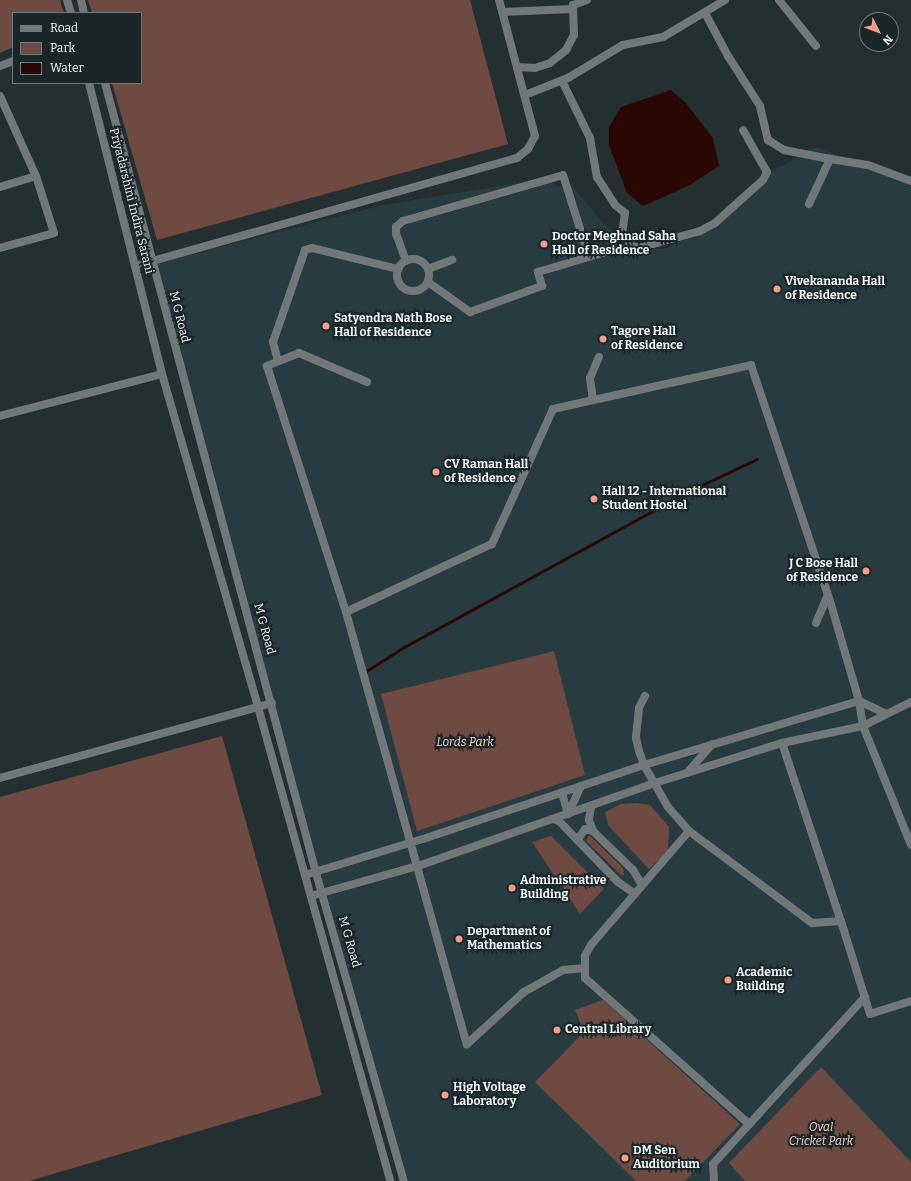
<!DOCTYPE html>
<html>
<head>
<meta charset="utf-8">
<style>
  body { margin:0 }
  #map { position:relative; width:911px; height:1181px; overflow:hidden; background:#242f32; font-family:Bitter,serif }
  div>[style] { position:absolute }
  .built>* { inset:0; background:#283b40 }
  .green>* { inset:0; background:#6f4a43 }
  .water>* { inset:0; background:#2b0703 }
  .stream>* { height:3px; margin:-1.5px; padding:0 1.5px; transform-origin:1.5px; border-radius:1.5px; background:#2b0703 }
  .minor>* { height:8px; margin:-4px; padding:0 4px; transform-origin:4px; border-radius:4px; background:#727879 }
  .minor>.ring { margin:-4px; padding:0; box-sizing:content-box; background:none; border:8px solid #727879; border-radius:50% }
  .tertiary>* { height:8px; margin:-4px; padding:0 4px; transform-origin:4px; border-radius:4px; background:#727879 }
  .dots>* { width:11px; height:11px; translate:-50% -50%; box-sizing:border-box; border:2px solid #1b2628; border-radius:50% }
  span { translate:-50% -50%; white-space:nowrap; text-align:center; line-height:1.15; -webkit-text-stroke:4px #1b2628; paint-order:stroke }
  .street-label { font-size:12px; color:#eff6f8 }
  .poi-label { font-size:12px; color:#eff6f8; font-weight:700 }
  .left { translate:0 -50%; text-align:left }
  .right { translate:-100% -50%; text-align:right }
  .park-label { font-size:12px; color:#fbccc3; font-style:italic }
  .legend { position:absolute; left:12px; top:12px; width:130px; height:72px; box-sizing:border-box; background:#1b2628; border:1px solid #70797b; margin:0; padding:5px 7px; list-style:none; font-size:12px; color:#eff6f8 }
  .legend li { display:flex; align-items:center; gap:8px; height:20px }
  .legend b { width:20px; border:1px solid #70797b }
  .north { position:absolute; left:859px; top:12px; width:40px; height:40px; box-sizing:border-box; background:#1b2628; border:1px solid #70797b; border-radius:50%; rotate:132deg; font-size:11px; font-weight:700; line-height:16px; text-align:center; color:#eff6f8 }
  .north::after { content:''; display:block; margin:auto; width:14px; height:18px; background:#f49d8d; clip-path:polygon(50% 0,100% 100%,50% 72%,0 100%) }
</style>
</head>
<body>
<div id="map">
  <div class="built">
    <i style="clip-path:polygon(816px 147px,870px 166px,911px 186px,911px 1181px,400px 1181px,151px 265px,383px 205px,548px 178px,558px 187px,572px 186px,605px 225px,629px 248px,664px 249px,707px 230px,767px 174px)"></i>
  </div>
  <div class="green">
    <i style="clip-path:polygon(0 0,60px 0,64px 13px,13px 13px,13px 47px,0 53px)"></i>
    <i style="clip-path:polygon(88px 0,470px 0,508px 144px,157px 240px,112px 83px,141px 83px,141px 13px,92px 13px)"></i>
    <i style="clip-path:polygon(554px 651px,585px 775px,417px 831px,381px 694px)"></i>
    <i style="clip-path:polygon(222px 736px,322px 1095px,29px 1181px,0 1181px,0 797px)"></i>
    <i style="clip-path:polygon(636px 803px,650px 805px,669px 827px,668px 851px,649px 869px,608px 825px,605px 812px,621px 804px)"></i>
    <i style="clip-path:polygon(589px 835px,623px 868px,624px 875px,621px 875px,586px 841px)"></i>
    <i style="clip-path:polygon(551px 836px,604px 889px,580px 914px,532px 842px)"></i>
    <i style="clip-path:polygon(603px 1000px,740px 1124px,685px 1181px,636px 1181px,535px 1082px,584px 1032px,575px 1010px)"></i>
    <i style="clip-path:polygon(821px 1067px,911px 1162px,911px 1181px,745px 1181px,729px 1163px)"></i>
  </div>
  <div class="water">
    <i style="clip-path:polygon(671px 90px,685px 102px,713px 138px,719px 166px,688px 186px,643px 206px,627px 193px,609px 145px,609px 127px,621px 107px)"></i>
  </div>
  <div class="stream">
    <i style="left:363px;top:673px;width:49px;rotate:-32.4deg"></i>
    <i style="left:404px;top:647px;width:318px;rotate:-28.7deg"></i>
    <i style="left:683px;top:494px;width:82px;rotate:-25.3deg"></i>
  </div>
  <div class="minor">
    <i style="left:779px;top:0;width:59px;rotate:51.2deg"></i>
    <i style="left:503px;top:12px;width:70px;rotate:-2.5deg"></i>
    <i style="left:705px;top:13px;width:49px;rotate:61.9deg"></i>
    <i style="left:728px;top:56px;width:59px;rotate:57.4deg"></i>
    <i style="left:760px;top:106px;width:35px;rotate:77deg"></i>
    <i style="left:768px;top:140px;width:19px;rotate:32deg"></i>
    <i style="left:784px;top:150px;width:47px;rotate:11.1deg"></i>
    <i style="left:518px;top:67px;width:17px;rotate:3deg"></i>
    <i style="left:535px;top:68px;width:16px;rotate:-18deg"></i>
    <i style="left:550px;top:63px;width:21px;rotate:-39deg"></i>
    <i style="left:566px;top:50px;width:17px;rotate:-62deg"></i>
    <i style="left:574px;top:35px;width:30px;rotate:-92deg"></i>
    <i style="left:573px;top:5px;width:15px;rotate:-20deg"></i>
    <i style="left:562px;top:81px;width:64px;rotate:63.8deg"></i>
    <i style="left:590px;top:138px;width:40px;rotate:80deg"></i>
    <i style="left:597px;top:177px;width:33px;rotate:57deg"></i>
    <i style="left:615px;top:205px;width:13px;rotate:39deg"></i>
    <i style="left:625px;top:213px;width:22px;rotate:98deg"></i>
    <i style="left:622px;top:235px;width:12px;rotate:55deg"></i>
    <i style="left:629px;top:245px;width:10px;rotate:17deg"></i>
    <i style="left:639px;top:248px;width:63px;rotate:-15.6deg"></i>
    <i style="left:700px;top:231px;width:17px;rotate:-28deg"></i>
    <i style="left:715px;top:223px;width:64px;rotate:-41.9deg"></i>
    <i style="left:763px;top:180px;width:9px;rotate:-63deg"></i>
    <i style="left:767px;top:172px;width:48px;rotate:-119.7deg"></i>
    <i style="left:525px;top:95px;width:46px;rotate:-21.6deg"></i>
    <i style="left:568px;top:78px;width:64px;rotate:-31deg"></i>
    <i style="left:623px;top:45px;width:41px;rotate:-11.3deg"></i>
    <i style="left:663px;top:37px;width:72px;rotate:-30.8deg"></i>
    <i style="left:0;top:96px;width:88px;rotate:65.8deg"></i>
    <i style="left:36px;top:176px;width:38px;rotate:163deg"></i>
    <i style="left:809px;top:204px;width:50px;rotate:-65deg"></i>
    <i style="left:830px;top:159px;width:38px;rotate:9deg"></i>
    <i style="left:868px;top:165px;width:46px;rotate:20.4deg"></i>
    <i style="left:0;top:248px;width:56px;rotate:-15.5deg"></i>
    <i style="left:54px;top:233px;width:60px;rotate:-107.5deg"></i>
    <i class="ring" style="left:397px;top:259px;width:24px;height:24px"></i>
    <i style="left:406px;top:261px;width:29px;rotate:-110deg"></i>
    <i style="left:396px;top:234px;width:7px;rotate:-90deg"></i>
    <i style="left:396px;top:227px;width:9px;rotate:-41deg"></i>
    <i style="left:403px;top:221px;width:166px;rotate:-16deg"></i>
    <i style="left:563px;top:175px;width:86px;rotate:72.4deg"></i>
    <i style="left:428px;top:269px;width:26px;rotate:-21deg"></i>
    <i style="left:428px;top:282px;width:52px;rotate:35.5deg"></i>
    <i style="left:470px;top:312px;width:77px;rotate:-19.9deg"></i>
    <i style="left:542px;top:286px;width:15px;rotate:-106deg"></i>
    <i style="left:538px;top:272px;width:95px;rotate:-16.5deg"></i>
    <i style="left:278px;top:361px;width:20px;rotate:-105deg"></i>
    <i style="left:273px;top:342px;width:97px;rotate:-70.8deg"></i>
    <i style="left:305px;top:250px;width:7px;rotate:-16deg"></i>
    <i style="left:312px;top:248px;width:89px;rotate:13.7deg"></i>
    <i style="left:367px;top:382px;width:74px;rotate:-156.9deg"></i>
    <i style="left:299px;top:353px;width:35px;rotate:158deg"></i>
    <i style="left:267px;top:366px;width:258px;rotate:72.2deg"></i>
    <i style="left:346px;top:612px;width:449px;rotate:74.4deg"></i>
    <i style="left:467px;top:1044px;width:77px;rotate:-42.4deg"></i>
    <i style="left:524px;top:992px;width:45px;rotate:-29.4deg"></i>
    <i style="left:563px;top:970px;width:21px;rotate:-5deg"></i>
    <i style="left:593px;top:400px;width:22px;rotate:-98deg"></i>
    <i style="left:590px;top:378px;width:23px;rotate:-67deg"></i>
    <i style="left:0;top:416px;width:167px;rotate:-14.5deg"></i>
    <i style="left:346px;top:612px;width:161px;rotate:-25deg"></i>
    <i style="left:492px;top:544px;width:148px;rotate:-65.7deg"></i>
    <i style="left:553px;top:409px;width:203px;rotate:-12.5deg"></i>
    <i style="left:751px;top:365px;width:249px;rotate:71.5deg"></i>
    <i style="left:830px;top:601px;width:104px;rotate:73.8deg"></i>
    <i style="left:859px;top:701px;width:25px;rotate:81deg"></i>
    <i style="left:863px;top:726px;width:128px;rotate:68deg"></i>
    <i style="left:816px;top:623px;width:30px;rotate:-67deg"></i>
    <i style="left:645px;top:696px;width:13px;rotate:117deg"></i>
    <i style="left:639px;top:708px;width:30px;rotate:96deg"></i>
    <i style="left:636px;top:738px;width:13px;rotate:77deg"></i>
    <i style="left:639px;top:751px;width:15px;rotate:70deg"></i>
    <i style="left:644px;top:765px;width:48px;rotate:60.3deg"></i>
    <i style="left:668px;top:807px;width:32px;rotate:49deg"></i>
    <i style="left:689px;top:831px;width:154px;rotate:36.8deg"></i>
    <i style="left:812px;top:923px;width:29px;rotate:-4deg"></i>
    <i style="left:841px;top:921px;width:97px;rotate:72.7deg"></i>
    <i style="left:870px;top:1014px;width:43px;rotate:-17.6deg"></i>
    <i style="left:782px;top:743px;width:188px;rotate:71.7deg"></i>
    <i style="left:687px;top:773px;width:38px;rotate:-49deg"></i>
    <i style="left:0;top:778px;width:282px;rotate:-15.4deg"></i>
    <i style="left:562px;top:793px;width:22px;rotate:74deg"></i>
    <i style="left:591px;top:807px;width:13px;rotate:99deg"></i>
    <i style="left:589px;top:820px;width:12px;rotate:70deg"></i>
    <i style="left:593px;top:831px;width:56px;rotate:44.3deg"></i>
    <i style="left:633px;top:870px;width:17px;rotate:59deg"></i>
    <i style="left:568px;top:814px;width:31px;rotate:-65deg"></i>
    <i style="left:552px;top:819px;width:7px;rotate:16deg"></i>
    <i style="left:559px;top:821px;width:85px;rotate:46deg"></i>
    <i style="left:618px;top:882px;width:21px;rotate:35deg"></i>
    <i style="left:689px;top:831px;width:150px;rotate:130.7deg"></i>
    <i style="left:591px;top:945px;width:13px;rotate:119deg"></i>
    <i style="left:585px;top:956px;width:22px;rotate:90deg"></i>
    <i style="left:585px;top:978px;width:220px;rotate:41.7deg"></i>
    <i style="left:578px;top:839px;width:12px;rotate:-55deg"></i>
    <i style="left:585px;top:829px;width:8px;rotate:14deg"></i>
    <i style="left:305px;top:875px;width:123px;rotate:-17deg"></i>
    <i style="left:423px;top:839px;width:233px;rotate:-18.5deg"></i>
    <i style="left:644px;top:765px;width:224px;rotate:-16.6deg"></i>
    <i style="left:859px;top:701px;width:29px;rotate:25deg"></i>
    <i style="left:311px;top:896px;width:111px;rotate:-15.7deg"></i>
    <i style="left:418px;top:866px;width:251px;rotate:-19.3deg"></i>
    <i style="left:655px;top:783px;width:133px;rotate:-17.5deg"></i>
    <i style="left:782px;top:743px;width:83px;rotate:-11.9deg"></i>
    <i style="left:863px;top:726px;width:54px;rotate:-26.6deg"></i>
    <i style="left:714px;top:1181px;width:17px;rotate:-93deg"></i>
    <i style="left:713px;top:1164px;width:226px;rotate:-47.7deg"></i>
  </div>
  <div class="tertiary">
    <i style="left:67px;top:0;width:14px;rotate:73deg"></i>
    <i style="left:81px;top:0;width:13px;rotate:77deg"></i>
    <i style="left:0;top:66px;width:14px;rotate:-21deg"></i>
    <i style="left:89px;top:83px;width:300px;rotate:75.9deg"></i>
    <i style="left:162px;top:374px;width:347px;rotate:73.9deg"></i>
    <i style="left:258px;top:707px;width:492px;rotate:74.4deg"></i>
    <i style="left:105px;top:83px;width:818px;rotate:75.05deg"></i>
    <i style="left:316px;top:873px;width:320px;rotate:74.1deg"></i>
    <i style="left:135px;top:266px;width:397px;rotate:-15.8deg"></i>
    <i style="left:517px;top:158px;width:14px;rotate:-39deg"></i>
    <i style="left:528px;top:149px;width:15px;rotate:-62deg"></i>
    <i style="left:535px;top:136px;width:141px;rotate:-104.8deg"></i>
  </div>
  <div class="dots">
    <i style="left:544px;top:244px;background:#f49d8d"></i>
    <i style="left:777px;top:289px;background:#f49d8d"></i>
    <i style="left:326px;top:326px;background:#f49d8d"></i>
    <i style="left:603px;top:339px;background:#f49d8d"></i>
    <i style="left:436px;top:472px;background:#f49d8d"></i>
    <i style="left:594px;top:499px;background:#f49d8d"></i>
    <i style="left:866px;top:571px;background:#f49d8d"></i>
    <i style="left:512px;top:888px;background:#f49d8d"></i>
    <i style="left:459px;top:939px;background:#f49d8d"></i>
    <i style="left:728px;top:980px;background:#f49d8d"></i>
    <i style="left:557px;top:1030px;background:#f49d8d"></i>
    <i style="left:445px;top:1095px;background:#f49d8d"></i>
    <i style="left:625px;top:1158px;background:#f49d8d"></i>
  </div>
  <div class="street-label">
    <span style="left:131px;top:201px;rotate:76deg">Priyadarshini Indira Sarani</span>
    <span style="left:179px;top:317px;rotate:76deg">M G Road</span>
    <span style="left:264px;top:629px;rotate:75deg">M G Road</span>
    <span style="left:349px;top:942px;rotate:74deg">M G Road</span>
  </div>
  <div class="poi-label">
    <span class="left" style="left:552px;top:244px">Doctor Meghnad Saha<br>Hall of Residence</span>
    <span class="left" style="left:785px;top:289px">Vivekananda Hall<br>of Residence</span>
    <span class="left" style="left:334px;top:326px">Satyendra Nath Bose<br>Hall of Residence</span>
    <span class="left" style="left:611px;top:339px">Tagore Hall<br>of Residence</span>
    <span class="left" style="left:444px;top:472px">CV Raman Hall<br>of Residence</span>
    <span class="left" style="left:602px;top:499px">Hall 12 - International<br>Student Hostel</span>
    <span class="right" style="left:858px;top:571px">J C Bose Hall<br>of Residence</span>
    <span class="left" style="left:520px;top:888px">Administrative<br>Building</span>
    <span class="left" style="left:467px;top:939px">Department of<br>Mathematics</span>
    <span class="left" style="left:736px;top:980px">Academic<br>Building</span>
    <span class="left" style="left:565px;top:1030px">Central Library</span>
    <span class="left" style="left:453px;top:1095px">High Voltage<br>Laboratory</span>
    <span class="left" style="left:633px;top:1158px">DM Sen<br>Auditorium</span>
  </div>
  <div class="park-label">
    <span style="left:465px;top:743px">Lords Park</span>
    <span style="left:821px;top:1135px">Oval<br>Cricket Park</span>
  </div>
  <ul class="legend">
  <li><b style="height:5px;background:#727879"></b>Road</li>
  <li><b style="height:11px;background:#6f4a43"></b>Park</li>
  <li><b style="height:11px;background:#2b0703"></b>Water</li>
  </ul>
  <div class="north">N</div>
</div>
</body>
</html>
